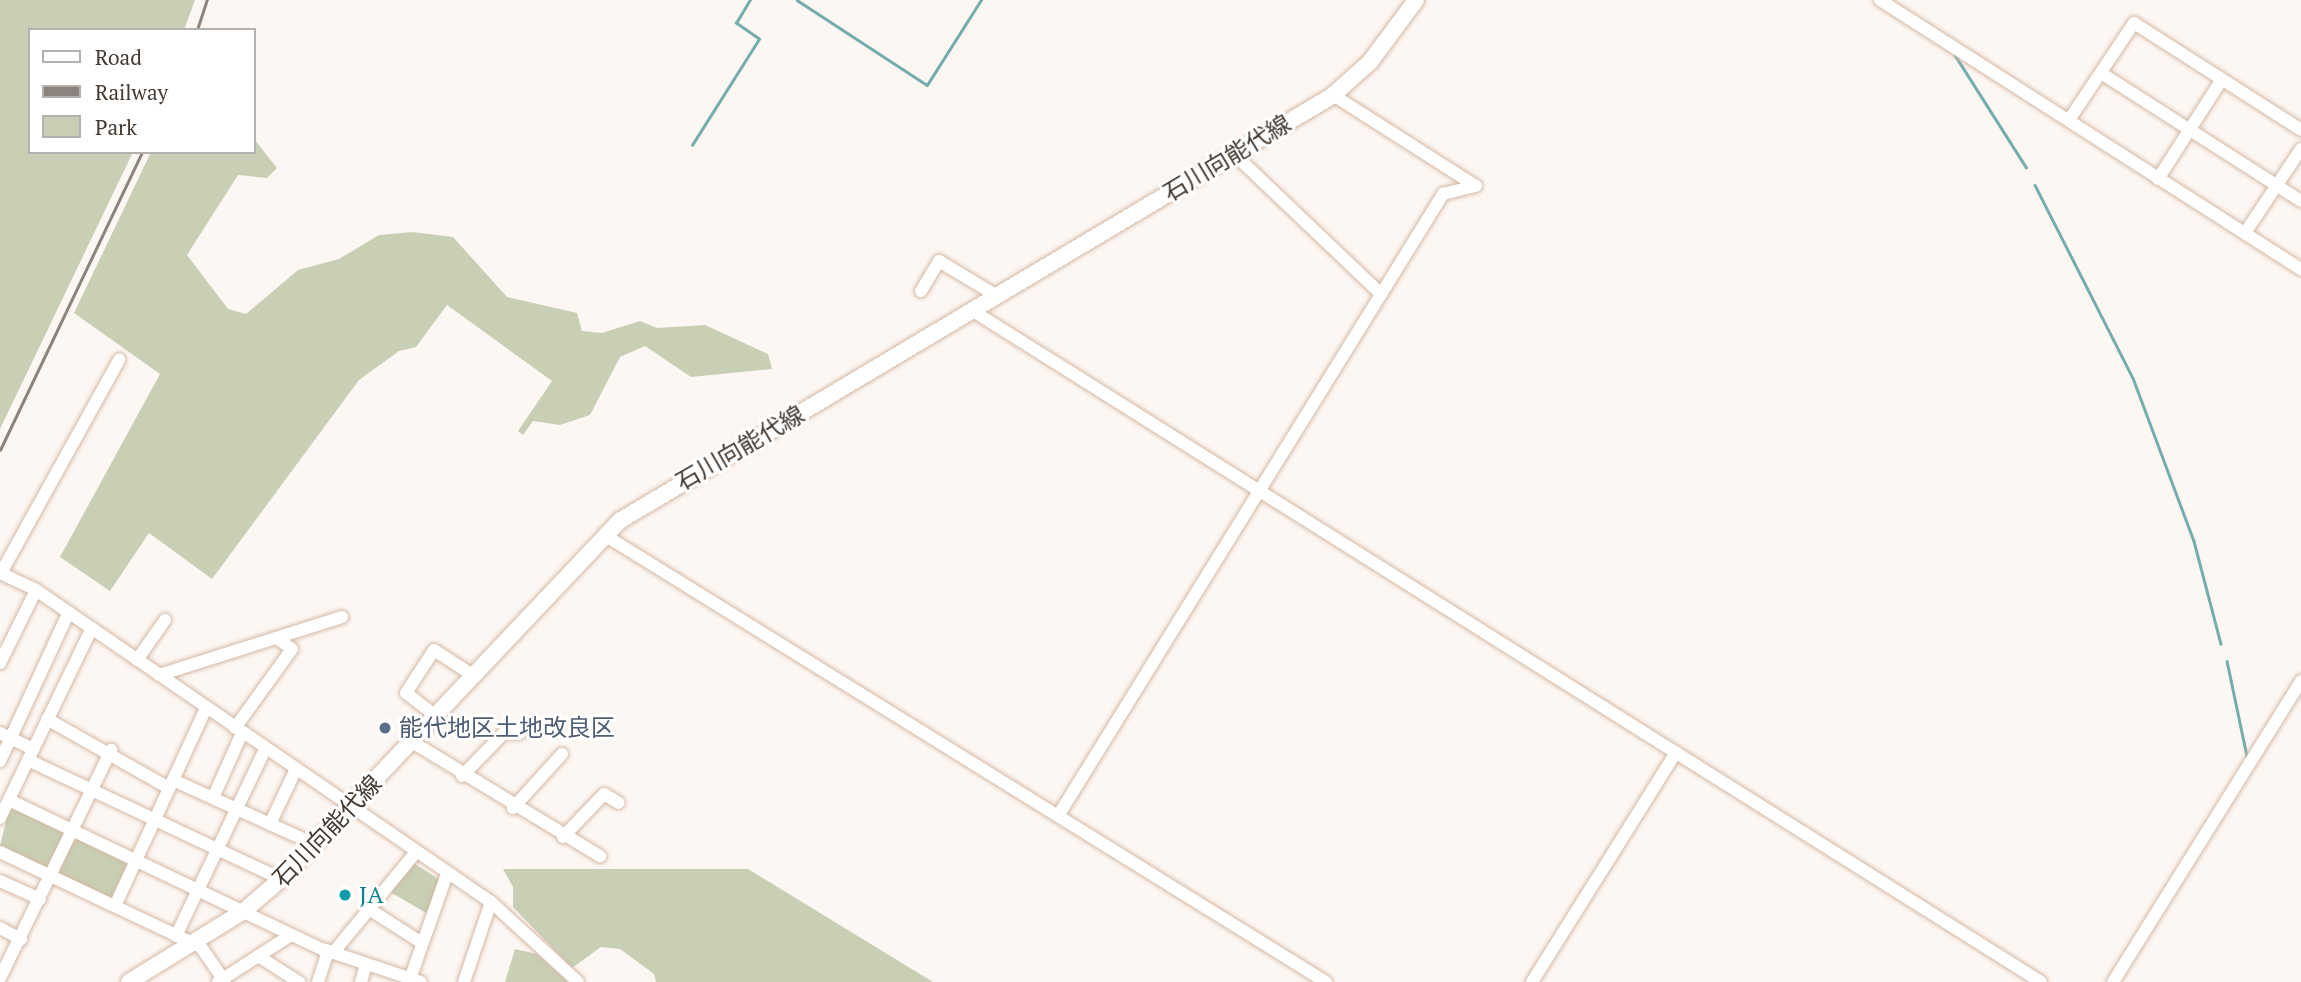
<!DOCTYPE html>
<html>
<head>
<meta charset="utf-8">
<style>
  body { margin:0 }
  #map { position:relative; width:2301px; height:982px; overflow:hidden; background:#fdf7f3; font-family:"PT Serif","Noto Sans JP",serif }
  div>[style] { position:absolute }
  .green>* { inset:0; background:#c8cfb5 }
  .stream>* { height:2.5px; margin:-1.25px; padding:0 1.25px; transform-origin:1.25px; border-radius:1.25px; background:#75acac }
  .roads { filter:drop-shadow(0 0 2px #d3b9a5) drop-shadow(0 0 2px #d3b9a5) }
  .minor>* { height:12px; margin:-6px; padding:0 6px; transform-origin:6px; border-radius:6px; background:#fff }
  .major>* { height:16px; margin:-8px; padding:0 8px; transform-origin:8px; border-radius:8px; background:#fff }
  .rail>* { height:2.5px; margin:-1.25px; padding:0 1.25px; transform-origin:1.25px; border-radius:1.25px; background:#8c837d }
  .dots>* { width:19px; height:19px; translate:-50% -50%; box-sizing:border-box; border:4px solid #fff; border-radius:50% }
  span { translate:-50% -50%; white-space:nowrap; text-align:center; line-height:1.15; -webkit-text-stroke:6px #fff; paint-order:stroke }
  .street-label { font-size:24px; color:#443a32 }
  .service-label { font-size:24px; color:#4e5e75 }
  .left { translate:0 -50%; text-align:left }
  .culture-label { font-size:24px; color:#0d838f }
  .legend { position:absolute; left:28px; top:28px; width:228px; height:126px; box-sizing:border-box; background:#fff; border:2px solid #b4b0ad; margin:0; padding:9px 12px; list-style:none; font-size:21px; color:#443a32 }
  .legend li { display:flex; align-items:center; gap:14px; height:35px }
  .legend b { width:35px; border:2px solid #b4b0ad }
</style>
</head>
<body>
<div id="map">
  <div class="green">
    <i style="clip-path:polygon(0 0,195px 0,184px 30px,30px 30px,30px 152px,133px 152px,0 429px)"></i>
    <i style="clip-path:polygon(254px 139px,277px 168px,267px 178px,238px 175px,187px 255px,228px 309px,246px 314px,298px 270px,339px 259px,379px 235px,413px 232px,453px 237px,507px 297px,577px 313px,582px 331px,602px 333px,640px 321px,657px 328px,705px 325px,768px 354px,772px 369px,691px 377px,645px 346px,620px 357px,590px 415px,560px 425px,533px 421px,523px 435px,518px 431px,552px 381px,447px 305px,416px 347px,399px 351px,359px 380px,212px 579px,149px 533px,110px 591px,60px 557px,160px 374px,74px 313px,151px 152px,254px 152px)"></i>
    <i style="clip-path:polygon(10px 805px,65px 831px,47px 868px,0 846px)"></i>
    <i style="clip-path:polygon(73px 835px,129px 861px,110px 901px,54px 875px)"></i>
    <i style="clip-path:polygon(412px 862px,443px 882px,428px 914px,390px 892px)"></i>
    <i style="clip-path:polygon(503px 869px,748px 869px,933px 982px,656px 982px,654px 974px,620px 949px,601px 947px,572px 968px,513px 907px,513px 887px)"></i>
    <i style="clip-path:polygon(515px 949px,537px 954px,568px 982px,505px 982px)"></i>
  </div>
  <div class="stream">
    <i style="left:797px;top:0;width:155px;rotate:33.2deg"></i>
    <i style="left:927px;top:85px;width:101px;rotate:-57.6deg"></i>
    <i style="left:1955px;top:55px;width:133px;rotate:57.6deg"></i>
    <i style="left:692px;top:145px;width:125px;rotate:-57.7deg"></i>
    <i style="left:759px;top:39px;width:28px;rotate:-145deg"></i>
    <i style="left:736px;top:23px;width:27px;rotate:-59deg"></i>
    <i style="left:2035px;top:185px;width:216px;rotate:63.1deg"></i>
    <i style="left:2133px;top:378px;width:174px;rotate:69.5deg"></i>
    <i style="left:2194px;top:541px;width:106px;rotate:75.3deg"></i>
    <i style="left:2227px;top:661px;width:97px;rotate:78.1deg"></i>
  </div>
  <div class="roads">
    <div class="minor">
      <i style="left:1880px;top:0;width:500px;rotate:32.6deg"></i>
      <i style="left:2101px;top:73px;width:237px;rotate:32.6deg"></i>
      <i style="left:1333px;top:95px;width:169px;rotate:32.5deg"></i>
      <i style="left:2069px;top:120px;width:117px;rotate:-56.2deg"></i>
      <i style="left:2134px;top:23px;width:198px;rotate:32.6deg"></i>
      <i style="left:1234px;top:154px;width:203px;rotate:43.6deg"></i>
      <i style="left:2158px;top:179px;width:117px;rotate:-57.3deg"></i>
      <i style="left:2245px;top:233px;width:101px;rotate:-56.3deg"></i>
      <i style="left:921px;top:291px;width:35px;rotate:-59deg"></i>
      <i style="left:939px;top:261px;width:68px;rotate:31.1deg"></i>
      <i style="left:973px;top:311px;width:1261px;rotate:32.14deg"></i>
      <i style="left:606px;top:536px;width:847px;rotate:31.78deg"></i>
      <i style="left:0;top:573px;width:40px;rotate:25deg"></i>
      <i style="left:36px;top:590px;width:552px;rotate:34.44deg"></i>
      <i style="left:491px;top:902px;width:118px;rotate:42.6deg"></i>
      <i style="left:1px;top:573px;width:244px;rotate:-61deg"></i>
      <i style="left:137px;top:660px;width:49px;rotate:-55deg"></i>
      <i style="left:0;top:663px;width:81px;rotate:-63.7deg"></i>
      <i style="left:159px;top:675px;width:192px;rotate:-17.6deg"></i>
      <i style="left:437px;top:717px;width:39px;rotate:-142deg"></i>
      <i style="left:406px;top:693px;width:51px;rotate:-56.9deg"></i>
      <i style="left:434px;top:650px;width:48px;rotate:33deg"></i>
      <i style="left:47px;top:719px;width:140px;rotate:29.5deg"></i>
      <i style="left:235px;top:728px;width:97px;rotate:-54.2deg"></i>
      <i style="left:292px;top:649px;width:19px;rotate:-144deg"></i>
      <i style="left:0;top:733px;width:37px;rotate:26deg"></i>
      <i style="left:414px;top:743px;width:218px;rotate:31.3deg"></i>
      <i style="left:28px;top:760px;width:280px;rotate:25.2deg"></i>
      <i style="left:0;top:761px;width:164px;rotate:-65.2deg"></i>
      <i style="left:462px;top:776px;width:60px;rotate:-45.7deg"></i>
      <i style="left:504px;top:733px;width:16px"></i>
      <i style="left:173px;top:780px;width:157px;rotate:24.4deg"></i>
      <i style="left:213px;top:798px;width:71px;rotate:-66deg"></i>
      <i style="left:9px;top:800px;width:347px;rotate:25.5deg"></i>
      <i style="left:322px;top:949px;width:104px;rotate:18.4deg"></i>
      <i style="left:513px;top:808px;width:73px;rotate:-47.8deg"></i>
      <i style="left:1058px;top:816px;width:732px;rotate:-58.24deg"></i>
      <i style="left:1443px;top:194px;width:34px;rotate:-14deg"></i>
      <i style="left:0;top:818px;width:211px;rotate:-64.2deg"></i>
      <i style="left:270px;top:824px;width:61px;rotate:-64.7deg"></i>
      <i style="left:563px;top:837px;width:59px;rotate:-46.4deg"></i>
      <i style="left:604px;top:794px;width:17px;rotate:31deg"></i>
      <i style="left:0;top:852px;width:222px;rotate:25.3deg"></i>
      <i style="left:201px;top:947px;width:42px;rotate:55.6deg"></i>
      <i style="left:0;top:881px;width:44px;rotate:24.2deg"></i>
      <i style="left:115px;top:906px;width:218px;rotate:-65.3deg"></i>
      <i style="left:369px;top:909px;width:63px;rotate:32.7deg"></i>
      <i style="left:0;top:928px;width:24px;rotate:28deg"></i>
      <i style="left:176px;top:936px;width:207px;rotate:-64.5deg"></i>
      <i style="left:333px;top:953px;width:129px;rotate:-50.6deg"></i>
      <i style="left:258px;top:956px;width:49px;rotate:32.4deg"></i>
      <i style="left:0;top:978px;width:254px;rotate:-64deg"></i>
      <i style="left:218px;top:982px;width:87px;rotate:-32.8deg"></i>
      <i style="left:318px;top:982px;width:33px;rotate:-72deg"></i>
      <i style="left:361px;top:982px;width:18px;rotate:-74deg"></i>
      <i style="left:409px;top:982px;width:114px;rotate:-70.6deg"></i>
      <i style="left:464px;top:982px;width:84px;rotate:-71.4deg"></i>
      <i style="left:1532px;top:982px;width:271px;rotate:-57.9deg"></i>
      <i style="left:2113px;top:982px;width:355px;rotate:-58deg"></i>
    </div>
    <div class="major">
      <i style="left:129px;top:982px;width:135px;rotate:-31.7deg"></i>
      <i style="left:244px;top:911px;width:49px;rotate:-40.9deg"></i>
      <i style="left:281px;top:879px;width:494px;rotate:-46.6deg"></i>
      <i style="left:621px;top:520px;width:828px;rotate:-30.81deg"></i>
      <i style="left:1332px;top:96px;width:51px;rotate:-41.8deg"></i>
      <i style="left:1370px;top:62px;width:77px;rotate:-53.4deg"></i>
    </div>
  </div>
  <div class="rail">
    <i style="left:197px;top:30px;width:32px;rotate:-72deg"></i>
    <i style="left:0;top:450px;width:330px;rotate:-64.5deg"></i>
  </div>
  <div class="dots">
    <i style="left:385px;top:728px;background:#5c6f8a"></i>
    <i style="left:345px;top:895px;background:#0f9aa8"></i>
  </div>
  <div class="street-label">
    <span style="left:1227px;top:158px;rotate:-31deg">石川向能代線</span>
    <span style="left:740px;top:448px;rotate:-30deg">石川向能代線</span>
    <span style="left:327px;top:831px;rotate:-46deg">石川向能代線</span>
  </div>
  <div class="service-label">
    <span class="left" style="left:399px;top:728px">能代地区土地改良区</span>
  </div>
  <div class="culture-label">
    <span class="left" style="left:359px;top:895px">JA</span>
  </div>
  <ul class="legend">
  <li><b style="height:9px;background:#fff"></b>Road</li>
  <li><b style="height:9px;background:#8c837d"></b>Railway</li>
  <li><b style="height:19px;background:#c8cfb5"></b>Park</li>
  </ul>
</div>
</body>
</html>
